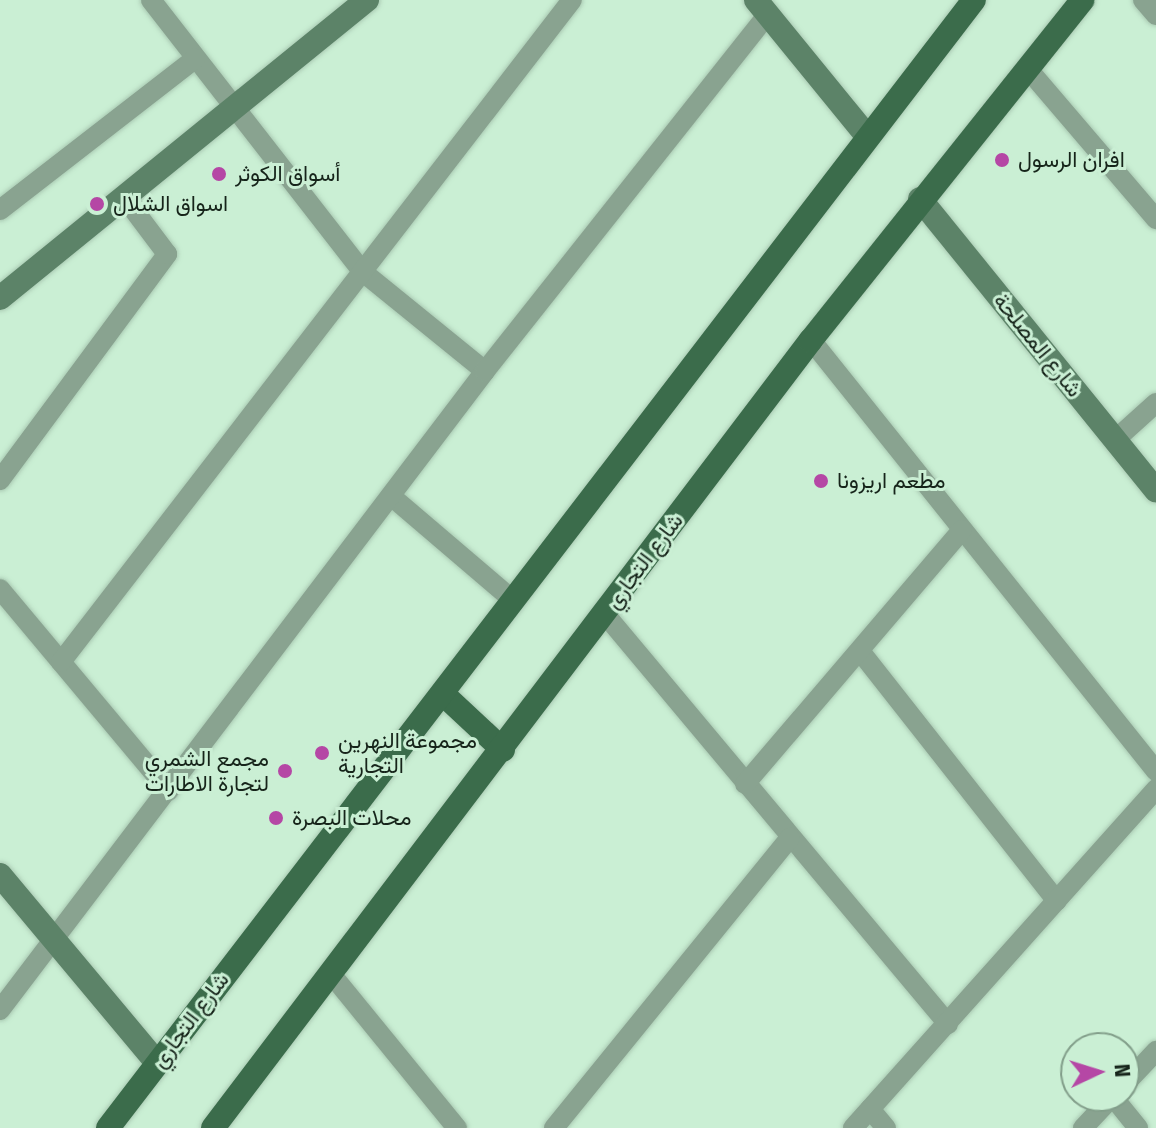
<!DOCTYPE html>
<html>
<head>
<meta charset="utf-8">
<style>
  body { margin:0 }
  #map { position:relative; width:1156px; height:1128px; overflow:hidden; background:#caefd4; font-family:"Fira Sans Condensed",Vazirmatn,sans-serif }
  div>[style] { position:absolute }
  .roads { filter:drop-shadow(0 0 2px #aacab3) drop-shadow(0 0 2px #aacab3) }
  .street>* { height:20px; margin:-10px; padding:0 10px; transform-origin:10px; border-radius:10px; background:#89a390 }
  .secondary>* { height:24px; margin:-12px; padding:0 12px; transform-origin:12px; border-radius:12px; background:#5c8368 }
  .primary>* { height:24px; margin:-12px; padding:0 12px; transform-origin:12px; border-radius:12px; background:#3b6c4b }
  .dots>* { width:22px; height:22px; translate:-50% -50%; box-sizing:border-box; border:4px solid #caefd4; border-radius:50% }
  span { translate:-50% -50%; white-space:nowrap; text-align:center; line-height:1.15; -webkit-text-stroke:6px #caefd4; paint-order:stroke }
  .poi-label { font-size:22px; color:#16241a }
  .left { translate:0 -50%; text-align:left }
  .right { translate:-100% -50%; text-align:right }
  .street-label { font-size:22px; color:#16241a }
  .north { position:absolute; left:1060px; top:1032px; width:80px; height:80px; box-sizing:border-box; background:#caefd4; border:2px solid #829e8a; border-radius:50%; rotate:86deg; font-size:22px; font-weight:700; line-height:32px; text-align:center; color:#16241a }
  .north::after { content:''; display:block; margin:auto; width:28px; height:36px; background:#b547a5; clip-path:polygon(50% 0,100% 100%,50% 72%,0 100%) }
</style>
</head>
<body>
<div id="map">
  <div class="roads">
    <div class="street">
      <i style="left:151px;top:0;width:345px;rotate:52.1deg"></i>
      <i style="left:363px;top:272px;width:157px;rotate:39.1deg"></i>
      <i style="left:1143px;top:0;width:20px;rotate:49deg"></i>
      <i style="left:1027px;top:68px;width:199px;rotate:49.5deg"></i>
      <i style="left:0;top:210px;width:247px;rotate:-37.8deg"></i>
      <i style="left:811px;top:340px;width:552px;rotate:51.32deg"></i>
      <i style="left:1115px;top:440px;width:55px;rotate:-42.1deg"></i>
      <i style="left:0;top:480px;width:281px;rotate:-53.5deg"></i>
      <i style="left:167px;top:254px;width:71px;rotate:-127deg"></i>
      <i style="left:391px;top:496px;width:162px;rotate:40.5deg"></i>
      <i style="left:0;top:589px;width:263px;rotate:50.1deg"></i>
      <i style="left:604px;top:613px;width:536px;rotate:50.07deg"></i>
      <i style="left:860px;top:651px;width:318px;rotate:51.8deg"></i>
      <i style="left:61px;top:662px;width:836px;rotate:-52.34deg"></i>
      <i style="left:745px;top:784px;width:334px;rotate:-49.5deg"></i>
      <i style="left:332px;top:975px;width:198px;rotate:50.8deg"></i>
      <i style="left:0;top:1010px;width:802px;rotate:-52.8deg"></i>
      <i style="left:485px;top:371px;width:454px;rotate:-51.6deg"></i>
      <i style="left:1124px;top:1085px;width:47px;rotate:-46.7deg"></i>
      <i style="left:1113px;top:1097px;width:40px;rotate:51deg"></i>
      <i style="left:870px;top:1109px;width:25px;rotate:50deg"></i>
      <i style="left:554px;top:1128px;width:374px;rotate:-50.9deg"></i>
      <i style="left:853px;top:1128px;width:455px;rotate:-48.2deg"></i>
      <i style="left:1083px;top:1128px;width:44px;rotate:-46.8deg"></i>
    </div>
    <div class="secondary">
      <i style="left:756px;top:0;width:176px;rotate:50.8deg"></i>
      <i style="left:920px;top:199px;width:375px;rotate:51deg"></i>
      <i style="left:0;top:298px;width:473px;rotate:-39.1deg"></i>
      <i style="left:0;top:875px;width:245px;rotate:50.1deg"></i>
    </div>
    <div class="primary">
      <i style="left:443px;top:694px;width:82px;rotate:43deg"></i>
      <i style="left:108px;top:1128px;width:1422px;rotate:-52.49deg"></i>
      <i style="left:213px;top:1128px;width:989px;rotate:-52.81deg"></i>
      <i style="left:811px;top:340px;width:435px;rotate:-51.4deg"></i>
    </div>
  </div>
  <div class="dots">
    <i style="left:1002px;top:160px;background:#b547a5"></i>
    <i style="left:219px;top:174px;background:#b547a5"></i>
    <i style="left:97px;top:204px;background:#b547a5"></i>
    <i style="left:821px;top:481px;background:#b547a5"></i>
    <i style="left:322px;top:753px;background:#b547a5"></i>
    <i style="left:285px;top:771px;background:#b547a5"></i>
    <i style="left:276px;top:818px;background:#b547a5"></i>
  </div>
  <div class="poi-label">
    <span class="left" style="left:1018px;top:160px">افران الرسول</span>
    <span class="left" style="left:235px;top:174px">أسواق الكوثر</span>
    <span class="left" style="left:113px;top:204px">اسواق الشلال</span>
    <span class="left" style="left:837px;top:481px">مطعم اريزونا</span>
    <span class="left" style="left:338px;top:753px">مجموعة النهرين<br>التجارية</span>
    <span class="right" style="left:269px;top:771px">مجمع الشمري<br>لتجارة الاطارات</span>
    <span class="left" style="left:292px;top:818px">محلات البصرة</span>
  </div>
  <div class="street-label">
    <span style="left:1038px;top:345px;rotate:51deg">شارع المصلحة</span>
    <span style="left:644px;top:561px;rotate:-53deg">شارع التجاري</span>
    <span style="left:190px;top:1020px;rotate:-53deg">شارع التجاري</span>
  </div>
  <div class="north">N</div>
</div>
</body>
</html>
